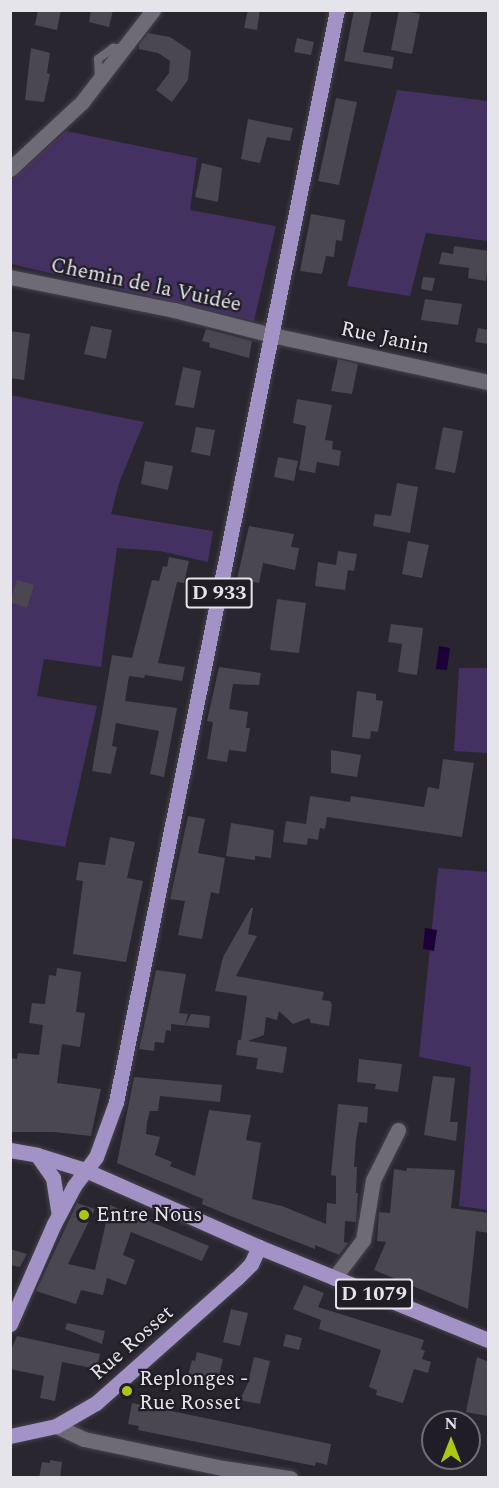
<!DOCTYPE html>
<html>
<head>
<meta charset="utf-8">
<style>
  body { margin:0 }
  #map { position:relative; width:499px; height:1488px; overflow:hidden; background:#292630; font-family:Spectral,serif }
  div>[style] { position:absolute }
  .green>* { inset:0; background:#433161 }
  .water>* { inset:0; background:#1c003a }
  .building>* { inset:0; background:#4a4751 }
  .roads { filter:drop-shadow(0 0 2px #45424b) drop-shadow(0 0 2px #45424b) }
  .lane>* { height:8px; margin:-4px; padding:0 4px; transform-origin:4px; border-radius:4px; background:#6e6b76 }
  .street>* { height:15px; margin:-7.5px; padding:0 7.5px; transform-origin:7.5px; border-radius:7.5px; background:#6e6b76 }
  .primary>* { height:15px; margin:-7.5px; padding:0 7.5px; transform-origin:7.5px; border-radius:7.5px; background:#a392c6 }
  .dots>* { width:16px; height:16px; translate:-50% -50%; box-sizing:border-box; border:3px solid #201d26; border-radius:50% }
  span { translate:-50% -50%; white-space:nowrap; text-align:center; line-height:1.15; -webkit-text-stroke:4.5px #201d26; paint-order:stroke }
  .shield-label span { padding:2px 4px; background:#201d26; border:2px solid; border-radius:4px; -webkit-text-stroke-width:0 }
  .shield-label { font-size:20px; color:#e6e4eb; font-weight:700 }
  .street-label { font-size:21px; color:#e6e4eb }
  .poi-label { font-size:21px; color:#e6e4eb }
  .left { translate:0 -50%; text-align:left }
  .frame { position:absolute; inset:0; border:12px solid #e6e4eb; pointer-events:none }
  .north { position:absolute; left:421px; top:1410px; width:60px; height:60px; box-sizing:border-box; background:#201d26; border:2px solid #6f6d75; border-radius:50%; rotate:0deg; font-size:16px; font-weight:700; line-height:24px; text-align:center; color:#e6e4eb }
  .north::after { content:''; display:block; margin:auto; width:21px; height:27px; background:#acc613; clip-path:polygon(50% 0,100% 100%,50% 72%,0 100%) }
</style>
</head>
<body>
<div id="map">
  <div class="green">
    <i style="clip-path:polygon(397px 90px,488px 101px,488px 241px,426px 233px,410px 296px,347px 286px)"></i>
    <i style="clip-path:polygon(66px 131px,197px 158px,190px 210px,276px 226px,254px 321px,11px 264px,11px 180px)"></i>
    <i style="clip-path:polygon(10px 395px,144px 422px,119px 483px,111px 514px,213px 531px,208px 562px,160px 551px,117px 548px,101px 667px,44px 659px,37px 696px,97px 706px,65px 847px,11px 838px)"></i>
    <i style="clip-path:polygon(459px 668px,488px 668px,488px 753px,454px 751px)"></i>
    <i style="clip-path:polygon(438px 868px,488px 872px,488px 1210px,459px 1206px,471px 1067px,419px 1057px)"></i>
  </div>
  <div class="water">
    <i style="clip-path:polygon(439px 646px,450px 648px,447px 670px,436px 669px)"></i>
    <i style="clip-path:polygon(425px 928px,437px 930px,434px 951px,423px 949px)"></i>
  </div>
  <div class="building">
    <i style="clip-path:polygon(38px 10px,61px 10px,57px 30px,35px 25px)"></i>
    <i style="clip-path:polygon(91px 10px,113px 10px,109px 27px,89px 22px)"></i>
    <i style="clip-path:polygon(248px 10px,260px 10px,257px 30px,244px 28px)"></i>
    <i style="clip-path:polygon(354px 10px,372px 10px,363px 52px,394px 57px,392px 69px,344px 61px)"></i>
    <i style="clip-path:polygon(399px 10px,420px 14px,412px 54px,391px 50px)"></i>
    <i style="clip-path:polygon(148px 33px,170px 37px,191px 51px,188px 80px,172px 102px,156px 90px,169px 73px,170px 61px,158px 53px,139px 49px,139px 44px)"></i>
    <i style="clip-path:polygon(297px 38px,314px 42px,311px 55px,294px 52px)"></i>
    <i style="clip-path:polygon(31px 48px,50px 53px,47px 73px,50px 74px,44px 102px,25px 100px)"></i>
    <i style="clip-path:polygon(336px 98px,357px 102px,339px 185px,318px 181px)"></i>
    <i style="clip-path:polygon(248px 119px,293px 128px,290px 141px,267px 137px,260px 163px,241px 159px)"></i>
    <i style="clip-path:polygon(202px 163px,222px 168px,218px 202px,195px 197px)"></i>
    <i style="clip-path:polygon(311px 214px,345px 220px,342px 241px,336px 240px,334px 257px,326px 256px,322px 274px,300px 271px)"></i>
    <i style="clip-path:polygon(454px 246px,489px 251px,486px 281px,468px 278px,469px 268px,439px 264px,442px 252px,453px 254px)"></i>
    <i style="clip-path:polygon(423px 277px,435px 278px,432px 291px,421px 289px)"></i>
    <i style="clip-path:polygon(425px 299px,462px 304px,458px 325px,421px 320px)"></i>
    <i style="clip-path:polygon(91px 326px,112px 330px,106px 359px,84px 354px)"></i>
    <i style="clip-path:polygon(478px 328px,489px 330px,489px 344px,475px 342px)"></i>
    <i style="clip-path:polygon(206px 329px,252px 341px,249px 358px,209px 347px,210px 343px,202px 341px)"></i>
    <i style="clip-path:polygon(10px 331px,30px 334px,24px 380px,10px 378px)"></i>
    <i style="clip-path:polygon(338px 359px,358px 364px,352px 394px,331px 391px)"></i>
    <i style="clip-path:polygon(183px 367px,201px 371px,194px 408px,175px 405px)"></i>
    <i style="clip-path:polygon(297px 399px,332px 405px,325px 440px,333px 441px,332px 449px,341px 451px,339px 466px,317px 462px,315px 473px,299px 470px,306px 426px,293px 423px)"></i>
    <i style="clip-path:polygon(196px 427px,215px 430px,210px 456px,191px 452px)"></i>
    <i style="clip-path:polygon(443px 427px,463px 431px,455px 473px,435px 469px)"></i>
    <i style="clip-path:polygon(278px 457px,298px 461px,294px 481px,274px 477px)"></i>
    <i style="clip-path:polygon(145px 461px,173px 466px,168px 490px,141px 484px)"></i>
    <i style="clip-path:polygon(397px 483px,418px 487px,410px 533px,373px 526px,375px 514px,391px 516px)"></i>
    <i style="clip-path:polygon(249px 526px,294px 534px,291px 547px,299px 548px,295px 570px,263px 563px,259px 583px,237px 579px)"></i>
    <i style="clip-path:polygon(408px 541px,429px 545px,422px 578px,402px 574px)"></i>
    <i style="clip-path:polygon(338px 551px,357px 554px,354px 571px,348px 570px,345px 590px,315px 586px,318px 562px,336px 565px)"></i>
    <i style="clip-path:polygon(169px 557px,189px 561px,184px 583px,177px 582px,158px 663px,185px 667px,182px 681px,145px 675px,144px 678px,129px 676px,125px 701px,177px 708px,164px 777px,150px 774px,159px 731px,116px 723px,112px 746px,117px 747px,111px 774px,92px 771px,112px 655px,132px 658px,152px 580px,159px 581px,163px 566px,167px 567px)"></i>
    <i style="clip-path:polygon(17px 580px,34px 585px,27px 608px,10px 602px)"></i>
    <i style="clip-path:polygon(277px 599px,306px 603px,299px 653px,270px 650px)"></i>
    <i style="clip-path:polygon(391px 624px,423px 628px,417px 675px,398px 672px,402px 644px,388px 642px)"></i>
    <i style="clip-path:polygon(219px 667px,261px 673px,259px 685px,233px 684px,229px 709px,248px 712px,246px 728px,250px 728px,246px 752px,229px 750px,227px 762px,207px 759px,213px 722px,207px 721px)"></i>
    <i style="clip-path:polygon(357px 691px,376px 694px,376px 700px,383px 701px,378px 732px,371px 731px,370px 739px,352px 737px)"></i>
    <i style="clip-path:polygon(331px 750px,361px 755px,357px 777px,331px 773px)"></i>
    <i style="clip-path:polygon(443px 759px,474px 763px,462px 837px,327px 817px,325px 829px,320px 828px,318px 840px,308px 838px,307px 845px,283px 842px,286px 821px,306px 824px,310px 796px,350px 802px,351px 796px,424px 807px,428px 787px,439px 789px)"></i>
    <i style="clip-path:polygon(188px 816px,205px 819px,198px 853px,225px 858px,219px 894px,211px 892px,202px 939px,178px 935px,185px 901px,170px 899px)"></i>
    <i style="clip-path:polygon(231px 823px,274px 830px,271px 858px,255px 856px,255px 860px,226px 856px)"></i>
    <i style="clip-path:polygon(110px 837px,135px 842px,127px 878px,143px 881px,126px 962px,73px 954px,83px 881px,76px 880px,79px 862px,105px 865px)"></i>
    <i style="clip-path:polygon(251px 908px,253px 908px,248px 934px,257px 936px,236px 976px,324px 992px,322px 1000px,330px 1001px,332px 1005px,329px 1026px,311px 1023px,309px 1018px,293px 1024px,279px 1011px,277px 1020px,266px 1017px,264px 1035px,248px 1041px,287px 1047px,283px 1073px,256px 1069px,258px 1058px,236px 1055px,238px 1040px,241px 1040px,247px 996px,215px 991px,223px 957px)"></i>
    <i style="clip-path:polygon(57px 968px,81px 972px,76px 1012px,85px 1013px,80px 1047px,62px 1044px,57px 1083px,101px 1089px,91px 1136px,54px 1132px,10px 1132px,10px 1058px,17px 1059px,18px 1053px,39px 1055px,43px 1025px,29px 1023px,32px 1003px,45px 1004px,49px 975px,56px 976px)"></i>
    <i style="clip-path:polygon(156px 970px,186px 974px,179px 1013px,188px 1014px,185px 1025px,191px 1014px,210px 1016px,209px 1028px,171px 1024px,171px 1031px,166px 1030px,164px 1043px,155px 1042px,154px 1051px,139px 1049px)"></i>
    <i style="clip-path:polygon(359px 1059px,402px 1064px,398px 1092px,375px 1089px,376px 1084px,357px 1082px)"></i>
    <i style="clip-path:polygon(433px 1076px,455px 1078px,450px 1122px,458px 1122px,456px 1141px,424px 1135px)"></i>
    <i style="clip-path:polygon(134px 1077px,222px 1085px,220px 1102px,160px 1096px,158px 1111px,150px 1111px,147px 1122px,146px 1134px,160px 1137px,155px 1155px,172px 1162px,170px 1166px,195px 1176px,209px 1110px,251px 1115px,246px 1140px,261px 1143px,252px 1199px,282px 1206px,326px 1224px,327px 1203px,336px 1204px,336px 1176px,331px 1175px,338px 1104px,368px 1107px,367px 1123px,359px 1122px,356px 1139px,354px 1167px,357px 1167px,356px 1193px,358px 1193px,356px 1222px,345px 1221px,344px 1242px,348px 1243px,339px 1255px,315px 1245px,315px 1249px,228px 1215px,202px 1204px,203px 1199px,117px 1163px)"></i>
    <i style="clip-path:polygon(407px 1168px,455px 1170px,451px 1208px,489px 1213px,489px 1233px,476px 1231px,468px 1309px,374px 1270px,386px 1242px,377px 1241px,379px 1212px,390px 1213px,394px 1169px,406px 1171px)"></i>
    <i style="clip-path:polygon(77px 1203px,95px 1209px,68px 1264px,95px 1270px,110px 1205px,209px 1246px,202px 1261px,131px 1232px,123px 1255px,135px 1260px,126px 1285px,107px 1278px,103px 1295px,81px 1290px,76px 1304px,36px 1291px)"></i>
    <i style="clip-path:polygon(10px 1249px,27px 1254px,20px 1267px,10px 1265px)"></i>
    <i style="clip-path:polygon(304px 1285px,324px 1293px,318px 1307px,424px 1340px,421px 1349px,425px 1351px,422px 1359px,431px 1362px,428px 1373px,414px 1369px,403px 1403px,376px 1395px,377px 1390px,369px 1387px,381px 1350px,319px 1329px,321px 1320px,293px 1309px)"></i>
    <i style="clip-path:polygon(231px 1309px,248px 1313px,240px 1346px,223px 1342px)"></i>
    <i style="clip-path:polygon(67px 1323px,105px 1331px,102px 1344px,65px 1329px)"></i>
    <i style="clip-path:polygon(286px 1334px,302px 1338px,299px 1350px,283px 1346px)"></i>
    <i style="clip-path:polygon(17px 1336px,100px 1354px,97px 1369px,62px 1362px,55px 1401px,40px 1398px,44px 1376px,10px 1369px,10px 1352px)"></i>
    <i style="clip-path:polygon(197px 1352px,223px 1359px,216px 1388px,187px 1380px,192px 1360px,195px 1361px)"></i>
    <i style="clip-path:polygon(254px 1357px,270px 1361px,260px 1404px,240px 1400px,248px 1383px)"></i>
    <i style="clip-path:polygon(477px 1357px,489px 1362px,487px 1416px,466px 1412px)"></i>
    <i style="clip-path:polygon(132px 1403px,331px 1444px,327px 1465px,316px 1462px,315px 1466px,138px 1430px,139px 1426px,128px 1424px)"></i>
    <i style="clip-path:polygon(50px 1460px,62px 1462px,60px 1478px,39px 1478px,42px 1462px,50px 1463px)"></i>
  </div>
  <div class="roads">
    <div class="lane">
      <i style="left:99px;top:77px;width:18px;rotate:-93deg"></i>
      <i style="left:98px;top:59px;width:19px;rotate:-36deg"></i>
      <i style="left:113px;top:48px;width:12px"></i>
    </div>
    <div class="street">
      <i style="left:10px;top:169px;width:98px;rotate:-42.9deg"></i>
      <i style="left:82px;top:102px;width:116px;rotate:-52.3deg"></i>
      <i style="left:10px;top:277px;width:167px;rotate:11.4deg"></i>
      <i style="left:174px;top:310px;width:101px;rotate:14.3deg"></i>
      <i style="left:272px;top:335px;width:221px;rotate:12.3deg"></i>
      <i style="left:334px;top:1278px;width:48px;rotate:-52.7deg"></i>
      <i style="left:363px;top:1240px;width:61px;rotate:-80.5deg"></i>
      <i style="left:373px;top:1180px;width:56px;rotate:-63.4deg"></i>
      <i style="left:56px;top:1426px;width:31px;rotate:25deg"></i>
      <i style="left:84px;top:1439px;width:142px;rotate:11.8deg"></i>
      <i style="left:223px;top:1468px;width:68px;rotate:8.5deg"></i>
    </div>
    <div class="primary">
      <i style="left:10px;top:1150px;width:27px;rotate:10deg"></i>
      <i style="left:37px;top:1155px;width:50px;rotate:17.4deg"></i>
      <i style="left:85px;top:1170px;width:190px;rotate:23.9deg"></i>
      <i style="left:259px;top:1247px;width:247px;rotate:22.1deg"></i>
      <i style="left:37px;top:1155px;width:28px;rotate:55deg"></i>
      <i style="left:53px;top:1178px;width:36px;rotate:81deg"></i>
      <i style="left:10px;top:1324px;width:109px;rotate:-66.3deg"></i>
      <i style="left:54px;top:1224px;width:43px;rotate:-62.2deg"></i>
      <i style="left:74px;top:1186px;width:36px;rotate:-53deg"></i>
      <i style="left:96px;top:1157px;width:59px;rotate:-70deg"></i>
      <i style="left:116px;top:1102px;width:1114px;rotate:-78.56deg"></i>
      <i style="left:10px;top:1436px;width:47px;rotate:-12.3deg"></i>
      <i style="left:56px;top:1426px;width:46px;rotate:-29.9deg"></i>
      <i style="left:96px;top:1403px;width:188px;rotate:-41.6deg"></i>
      <i style="left:237px;top:1278px;width:20px;rotate:-45deg"></i>
      <i style="left:251px;top:1264px;width:19px;rotate:-65deg"></i>
    </div>
  </div>
  <div class="dots">
    <i style="left:84px;top:1215px;background:#acc613"></i>
    <i style="left:127px;top:1391px;background:#acc613"></i>
  </div>
  <div class="shield-label">
    <span style="left:219px;top:593px">D 933</span>
    <span style="left:374px;top:1294px">D 1079</span>
  </div>
  <div class="street-label">
    <span style="left:146px;top:285px;rotate:12deg">Chemin de la Vuidée</span>
    <span style="left:385px;top:338px;rotate:12deg">Rue Janin</span>
    <span style="left:132px;top:1343px;rotate:-41deg">Rue Rosset</span>
  </div>
  <div class="poi-label">
    <span class="left" style="left:96px;top:1215px">Entre Nous</span>
    <span class="left" style="left:139px;top:1391px">Replonges -<br>Rue Rosset</span>
  </div>
  <div class="frame"></div>
  <div class="north">N</div>
</div>
</body>
</html>
